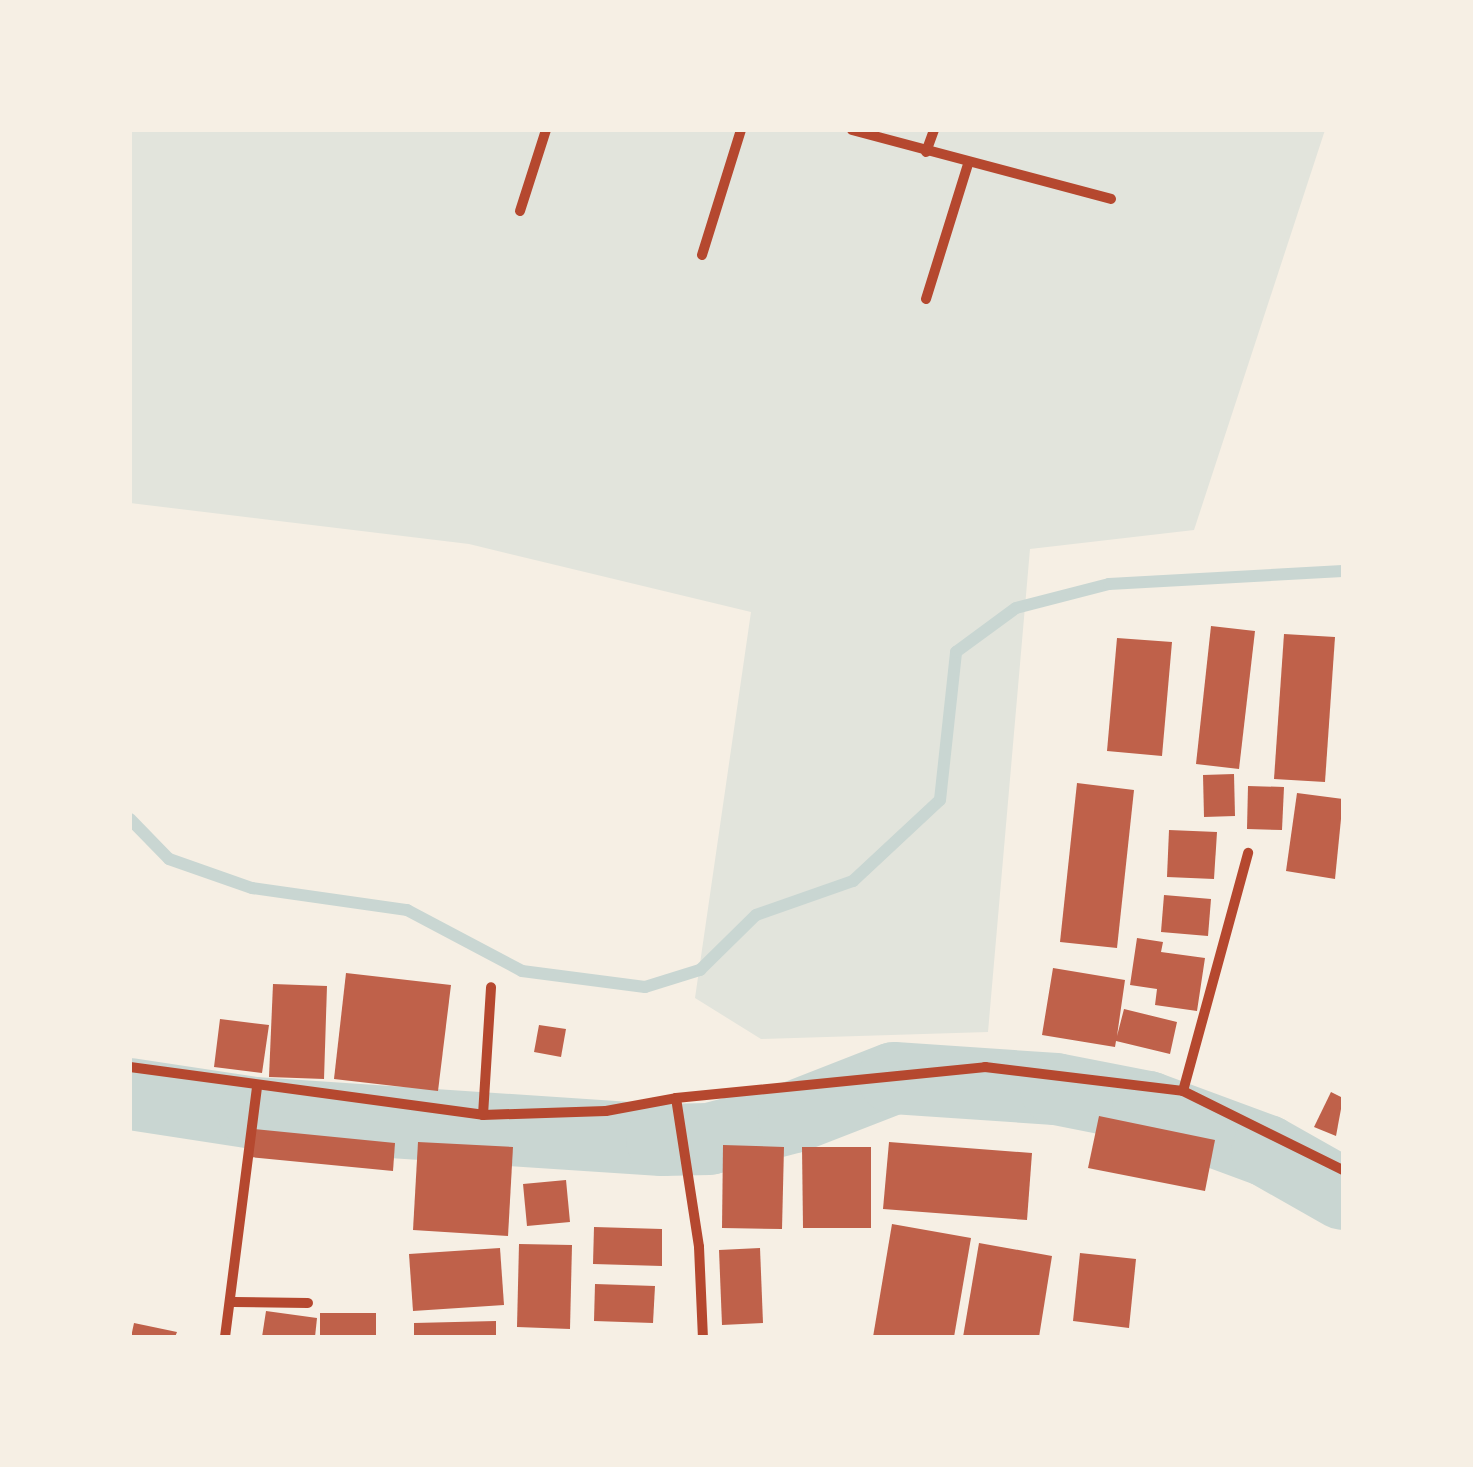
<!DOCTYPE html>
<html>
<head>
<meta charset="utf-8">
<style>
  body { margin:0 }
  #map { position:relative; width:1473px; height:1467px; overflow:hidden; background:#f6efe4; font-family:"Varela Round",sans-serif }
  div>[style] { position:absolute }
  .green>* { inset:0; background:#e2e4dc }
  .stream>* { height:12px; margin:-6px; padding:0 6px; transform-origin:6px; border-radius:6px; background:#c9d6d2 }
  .river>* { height:72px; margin:-36px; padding:0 36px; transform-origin:36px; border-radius:36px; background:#c9d6d2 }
  .building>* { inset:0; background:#bf614a }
  .minor>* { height:10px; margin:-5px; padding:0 5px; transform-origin:5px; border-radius:5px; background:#b5482f }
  span { translate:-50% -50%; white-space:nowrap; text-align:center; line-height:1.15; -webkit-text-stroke:10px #f6efe4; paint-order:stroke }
  .frame { position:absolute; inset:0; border:132px solid #f6efe4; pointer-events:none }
</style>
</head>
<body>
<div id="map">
  <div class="green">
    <i style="clip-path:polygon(130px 130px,1325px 130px,1194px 530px,1030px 549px,988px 1032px,761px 1039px,695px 998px,751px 612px,469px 544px,130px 503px)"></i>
  </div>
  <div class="stream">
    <i style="left:130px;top:819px;width:56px;rotate:45.7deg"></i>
    <i style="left:169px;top:859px;width:88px;rotate:19.3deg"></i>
    <i style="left:252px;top:888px;width:157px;rotate:8.1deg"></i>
    <i style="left:407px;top:910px;width:130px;rotate:27.9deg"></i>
    <i style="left:522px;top:971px;width:124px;rotate:7.4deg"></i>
    <i style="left:645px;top:987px;width:58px;rotate:-17.2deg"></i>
    <i style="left:700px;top:970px;width:78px;rotate:-44.5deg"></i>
    <i style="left:756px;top:915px;width:103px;rotate:-19.3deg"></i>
    <i style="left:853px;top:881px;width:119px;rotate:-43deg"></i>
    <i style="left:940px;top:800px;width:149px;rotate:-83.8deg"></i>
    <i style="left:956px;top:652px;width:74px;rotate:-36.3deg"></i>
    <i style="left:1016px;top:608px;width:96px;rotate:-14.5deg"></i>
    <i style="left:1109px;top:584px;width:234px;rotate:-3.2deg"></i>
  </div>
  <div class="river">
    <i style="left:130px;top:1094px;width:125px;rotate:8.7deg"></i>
    <i style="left:254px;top:1113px;width:409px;rotate:3.8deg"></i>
    <i style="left:662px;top:1140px;width:47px;rotate:-1.2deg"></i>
    <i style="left:709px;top:1139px;width:88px;rotate:-14.5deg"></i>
    <i style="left:794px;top:1117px;width:107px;rotate:-21.3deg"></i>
    <i style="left:894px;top:1078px;width:162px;rotate:3.9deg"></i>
    <i style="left:1056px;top:1089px;width:94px;rotate:11.1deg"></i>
    <i style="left:1148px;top:1107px;width:127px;rotate:20.3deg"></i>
    <i style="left:1267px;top:1151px;width:87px;rotate:29.5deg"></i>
  </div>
  <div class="building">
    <i style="clip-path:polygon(1211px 626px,1255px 631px,1239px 769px,1196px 764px)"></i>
    <i style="clip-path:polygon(1284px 634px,1335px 637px,1325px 782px,1274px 779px)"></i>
    <i style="clip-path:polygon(1117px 638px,1172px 642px,1162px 756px,1107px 751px)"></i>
    <i style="clip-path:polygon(1234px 774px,1235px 816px,1204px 817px,1203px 775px)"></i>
    <i style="clip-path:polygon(1077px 783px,1134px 790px,1117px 948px,1060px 942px)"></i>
    <i style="clip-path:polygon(1248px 786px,1284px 787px,1282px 830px,1247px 829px)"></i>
    <i style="clip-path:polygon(1297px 793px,1343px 799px,1335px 879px,1286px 871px)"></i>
    <i style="clip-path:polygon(1169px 830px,1217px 832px,1214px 879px,1167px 877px)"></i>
    <i style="clip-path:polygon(1164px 895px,1211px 899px,1208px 936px,1161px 932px)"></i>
    <i style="clip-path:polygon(1137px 938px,1163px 942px,1161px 952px,1205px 958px,1197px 1011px,1155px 1005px,1157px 989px,1130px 985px)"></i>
    <i style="clip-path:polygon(1053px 968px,1125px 980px,1117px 1036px,1124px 1009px,1177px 1022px,1170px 1054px,1116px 1041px,1115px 1047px,1042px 1035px)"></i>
    <i style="clip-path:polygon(346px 973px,451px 985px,438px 1091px,334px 1079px)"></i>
    <i style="clip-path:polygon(273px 984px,327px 986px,324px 1079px,269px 1077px)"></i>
    <i style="clip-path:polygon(220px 1019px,269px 1025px,262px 1073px,214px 1067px)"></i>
    <i style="clip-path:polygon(539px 1025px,566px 1029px,561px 1057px,534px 1052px)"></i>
    <i style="clip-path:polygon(1331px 1092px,1343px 1098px,1336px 1136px,1314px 1127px)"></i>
    <i style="clip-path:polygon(1099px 1116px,1215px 1140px,1205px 1191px,1088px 1168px)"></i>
    <i style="clip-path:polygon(253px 1129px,395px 1143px,393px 1171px,250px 1157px)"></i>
    <i style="clip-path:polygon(418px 1142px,513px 1147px,508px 1236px,413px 1230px)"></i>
    <i style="clip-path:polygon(889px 1142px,1032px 1153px,1027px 1220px,883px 1209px)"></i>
    <i style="clip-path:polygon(723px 1145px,784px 1147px,782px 1229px,722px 1228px)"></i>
    <i style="clip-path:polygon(802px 1147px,871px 1147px,871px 1228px,803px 1228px)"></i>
    <i style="clip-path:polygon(566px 1180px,570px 1222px,527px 1226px,523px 1184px)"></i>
    <i style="clip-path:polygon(892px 1224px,971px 1238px,954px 1337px,873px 1337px)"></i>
    <i style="clip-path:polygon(594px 1227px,662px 1229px,662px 1266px,593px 1264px)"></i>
    <i style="clip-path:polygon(979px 1243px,1052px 1256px,1039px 1337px,963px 1337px)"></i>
    <i style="clip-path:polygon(519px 1244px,572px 1245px,570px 1329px,517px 1327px)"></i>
    <i style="clip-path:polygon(500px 1248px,504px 1305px,413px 1311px,409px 1254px)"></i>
    <i style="clip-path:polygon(760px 1248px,763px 1323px,722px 1325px,719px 1250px)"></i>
    <i style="clip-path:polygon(1080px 1253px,1136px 1259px,1129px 1328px,1073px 1321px)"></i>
    <i style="clip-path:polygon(595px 1284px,655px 1286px,653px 1323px,594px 1321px)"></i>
    <i style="clip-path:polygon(266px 1311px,317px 1318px,315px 1337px,262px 1337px)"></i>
    <i style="clip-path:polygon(320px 1313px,376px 1313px,376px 1337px,320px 1337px)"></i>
    <i style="clip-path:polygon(496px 1321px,496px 1337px,414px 1337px,414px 1323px)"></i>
    <i style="clip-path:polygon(134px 1323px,177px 1332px,175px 1337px,131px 1337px)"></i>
  </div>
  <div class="minor">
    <i style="left:852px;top:130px;width:268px;rotate:14.9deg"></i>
    <i style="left:926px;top:152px;width:23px;rotate:-70deg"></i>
    <i style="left:520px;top:211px;width:85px;rotate:-72.2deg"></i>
    <i style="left:702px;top:255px;width:131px;rotate:-72.7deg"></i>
    <i style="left:926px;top:299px;width:141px;rotate:-72.7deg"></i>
    <i style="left:130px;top:1067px;width:356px;rotate:7.7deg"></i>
    <i style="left:483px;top:1115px;width:123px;rotate:-1.9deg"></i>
    <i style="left:606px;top:1111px;width:71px;rotate:-10.5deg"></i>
    <i style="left:676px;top:1098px;width:311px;rotate:-5.7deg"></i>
    <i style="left:985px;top:1067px;width:199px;rotate:6.9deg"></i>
    <i style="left:1183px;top:1091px;width:178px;rotate:26.3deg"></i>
    <i style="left:1183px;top:1091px;width:247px;rotate:-74.7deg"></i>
    <i style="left:676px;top:1098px;width:151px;rotate:81.2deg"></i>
    <i style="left:699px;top:1247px;width:90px;rotate:87.5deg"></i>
    <i style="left:483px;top:1115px;width:128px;rotate:-86.4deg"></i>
    <i style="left:234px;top:1302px;width:74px;rotate:0.8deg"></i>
    <i style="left:225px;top:1337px;width:252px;rotate:-82.7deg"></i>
  </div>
  <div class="frame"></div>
</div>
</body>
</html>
